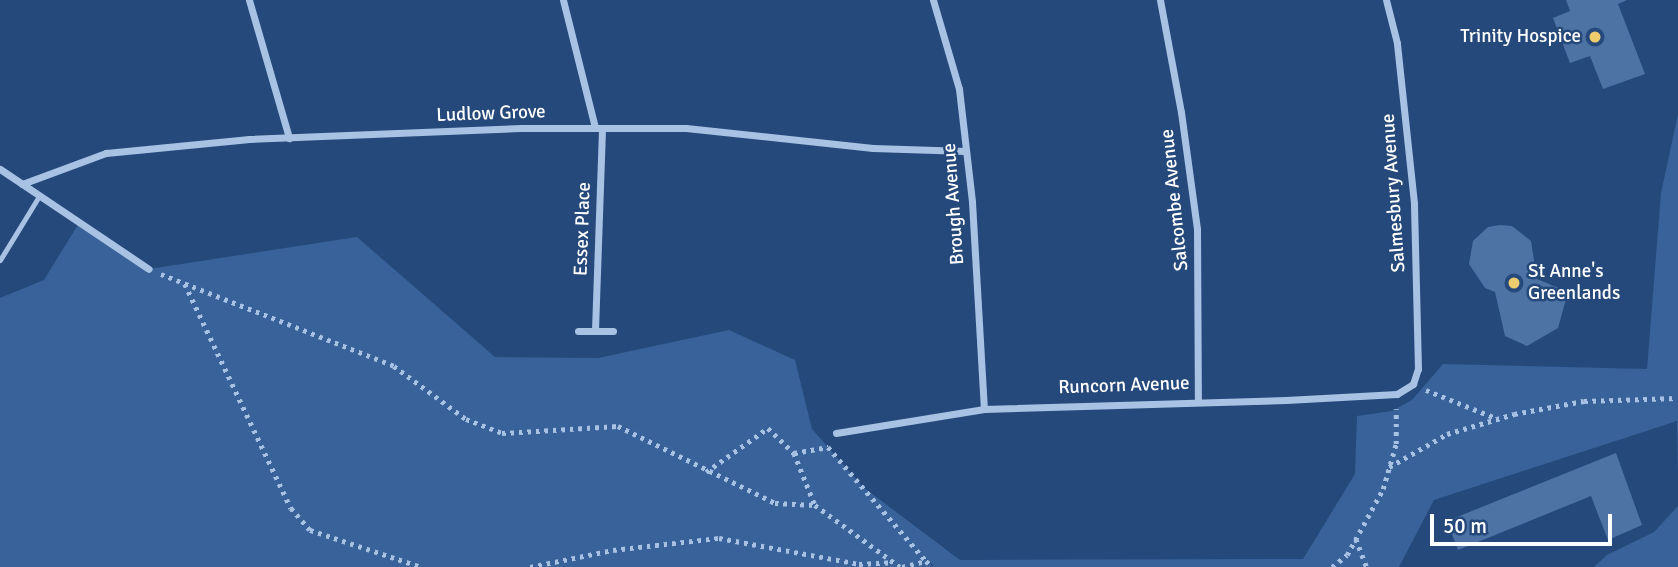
<!DOCTYPE html>
<html>
<head>
<meta charset="utf-8">
<style>
  body { margin:0 }
  #map { position:relative; width:1678px; height:567px; overflow:hidden; background:#25497b; font-family:Signika,sans-serif }
  div>[style] { position:absolute }
  .green>* { inset:0; background:#386299 }
  .building>* { inset:0; background:#4d72a4 }
  .path>* { height:4.5px; margin-top:-2.25px; transform-origin:0; background:repeating-linear-gradient(90deg,#a8c2e4 0 3.5px,transparent 0 8.5px) }
  .service>* { height:5px; margin:-2.5px; padding:0 2.5px; transform-origin:2.5px; border-radius:2.5px; background:#a8c2e4 }
  .minor>* { height:7px; margin:-3.5px; padding:0 3.5px; transform-origin:3.5px; border-radius:3.5px; background:#a8c2e4 }
  .dots>* { width:19px; height:19px; translate:-50% -50%; box-sizing:border-box; border:4px solid #25497b; border-radius:50% }
  span { translate:-50% -50%; white-space:nowrap; text-align:center; line-height:1.15; -webkit-text-stroke:5px #25497b; paint-order:stroke }
  .poi-label { font-size:19px; color:#fff }
  .right { translate:-100% -50%; text-align:right }
  .left { translate:0 -50%; text-align:left }
  .street-label { font-size:19px; color:#fff }
  .scale { position:absolute; left:1430px; top:514px; width:182px; height:32px; box-sizing:border-box; border:4px solid #fff; border-top:0; padding-left:9px; font-size:21px; line-height:24px; white-space:nowrap; color:#fff; -webkit-text-stroke:5px #25497b; paint-order:stroke }
</style>
</head>
<body>
<div id="map">
  <div class="green">
    <i style="clip-path:polygon(1678px 114px,1678px 477px,1677px 421px,1434px 500px,1399px 567px,935px 567px,925px 557px,933px 567px,0 567px,0 298px,44px 280px,79px 223px,149px 269px,357px 237px,495px 357px,598px 358px,729px 330px,795px 360px,812px 429px,863px 487px,960px 560px,1303px 559px,1355px 474px,1357px 416px,1392px 411px,1412px 400px,1443px 364px,1647px 369px,1661px 193px)"></i>
    <i style="clip-path:polygon(1678px 506px,1678px 567px,1594px 567px,1607px 555px,1654px 532px)"></i>
  </div>
  <div class="building">
    <i style="clip-path:polygon(1566px 0,1627px 0,1618px 4px,1645px 74px,1603px 89px,1590px 56px,1570px 63px,1553px 18px,1570px 11px)"></i>
    <i style="clip-path:polygon(1500px 225px,1512px 226px,1531px 241px,1537px 279px,1568px 292px,1558px 328px,1527px 346px,1505px 336px,1495px 292px,1485px 288px,1469px 264px,1473px 241px,1488px 227px)"></i>
    <i style="clip-path:polygon(1616px 453px,1642px 525px,1608px 540px,1591px 496px,1458px 550px,1447px 521px)"></i>
  </div>
  <div class="path">
    <i style="left:161px;top:274px;width:251px;rotate:21.5deg"></i>
    <i style="left:394px;top:366px;width:89px;rotate:36.4deg"></i>
    <i style="left:466px;top:419px;width:39px;rotate:21deg"></i>
    <i style="left:502px;top:433px;width:116px;rotate:-3.5deg"></i>
    <i style="left:618px;top:426px;width:175px;rotate:26.1deg"></i>
    <i style="left:775px;top:503px;width:40px;rotate:2.9deg"></i>
    <i style="left:815px;top:505px;width:105px;rotate:36.1deg"></i>
    <i style="left:185px;top:284px;width:248px;rotate:64.7deg"></i>
    <i style="left:291px;top:508px;width:29px;rotate:49deg"></i>
    <i style="left:310px;top:530px;width:117px;rotate:18.4deg"></i>
    <i style="left:1426px;top:390px;width:75px;rotate:21.8deg"></i>
    <i style="left:794px;top:453px;width:56px;rotate:68deg"></i>
    <i style="left:1389px;top:467px;width:67px;rotate:-29.6deg"></i>
    <i style="left:1447px;top:434px;width:70px;rotate:-16.6deg"></i>
    <i style="left:1514px;top:414px;width:71px;rotate:-10.5deg"></i>
    <i style="left:1584px;top:401px;width:93px;rotate:-1.8deg"></i>
    <i style="left:706px;top:472px;width:76px;rotate:-35.4deg"></i>
    <i style="left:768px;top:428px;width:36px;rotate:44deg"></i>
    <i style="left:794px;top:453px;width:35px;rotate:-10deg"></i>
    <i style="left:828px;top:447px;width:150px;rotate:49.3deg"></i>
    <i style="left:1356px;top:539px;width:30px;rotate:69deg"></i>
    <i style="left:530px;top:567px;width:85px;rotate:-11.6deg"></i>
    <i style="left:613px;top:550px;width:107px;rotate:-6.5deg"></i>
    <i style="left:719px;top:538px;width:142px;rotate:10.5deg"></i>
    <i style="left:859px;top:564px;width:33px;rotate:-3deg"></i>
    <i style="left:902px;top:567px;width:25px;rotate:-14deg"></i>
    <i style="left:926px;top:561px;width:9px;rotate:41deg"></i>
    <i style="left:1332px;top:567px;width:19px;rotate:-39deg"></i>
    <i style="left:1347px;top:555px;width:75px;rotate:-61.4deg"></i>
    <i style="left:1383px;top:489px;width:47px;rotate:-73.9deg"></i>
    <i style="left:1396px;top:444px;width:35px;rotate:-90deg"></i>
  </div>
  <div class="service">
    <i style="left:0;top:260px;width:75px;rotate:-58.6deg"></i>
  </div>
  <div class="minor">
    <i style="left:249px;top:0;width:144px;rotate:73.8deg"></i>
    <i style="left:563px;top:0;width:131px;rotate:75.9deg"></i>
    <i style="left:933px;top:0;width:93px;rotate:73.7deg"></i>
    <i style="left:959px;top:89px;width:114px;rotate:83.4deg"></i>
    <i style="left:972px;top:202px;width:207px;rotate:86.7deg"></i>
    <i style="left:1160px;top:0;width:114px;rotate:79.4deg"></i>
    <i style="left:1181px;top:112px;width:118px;rotate:82.2deg"></i>
    <i style="left:1197px;top:229px;width:171px;rotate:89.7deg"></i>
    <i style="left:0;top:169px;width:179px;rotate:33.9deg"></i>
    <i style="left:22px;top:184px;width:90px;rotate:-20.3deg"></i>
    <i style="left:106px;top:153px;width:144px;rotate:-5.6deg"></i>
    <i style="left:249px;top:139px;width:272px;rotate:-2.3deg"></i>
    <i style="left:521px;top:128px;width:165px"></i>
    <i style="left:686px;top:128px;width:188px;rotate:6.1deg"></i>
    <i style="left:873px;top:148px;width:93px;rotate:1.8deg"></i>
    <i style="left:595px;top:330px;width:202px;rotate:-88deg"></i>
    <i style="left:578px;top:331px;width:35px"></i>
    <i style="left:836px;top:433px;width:150px;rotate:-9.2deg"></i>
    <i style="left:984px;top:409px;width:302px;rotate:-1.7deg"></i>
    <i style="left:1286px;top:400px;width:111px;rotate:-3.1deg"></i>
    <i style="left:1397px;top:394px;width:19px;rotate:-32deg"></i>
    <i style="left:1413px;top:384px;width:16px;rotate:-72deg"></i>
    <i style="left:1418px;top:369px;width:166px;rotate:-91.4deg"></i>
    <i style="left:1414px;top:203px;width:161px;rotate:-96.1deg"></i>
    <i style="left:1397px;top:43px;width:44px;rotate:-104.3deg"></i>
  </div>
  <div class="dots">
    <i style="left:1595px;top:37px;background:#eecc6d"></i>
    <i style="left:1514px;top:283px;background:#eecc6d"></i>
  </div>
  <div class="poi-label">
    <span class="right" style="left:1581px;top:37px">Trinity Hospice</span>
    <span class="left" style="left:1528px;top:283px">St Anne's<br>Greenlands</span>
  </div>
  <div class="street-label">
    <span style="left:491px;top:114px;rotate:-2deg">Ludlow Grove</span>
    <span style="left:1394px;top:193px;rotate:-94deg">Salmesbury Avenue</span>
    <span style="left:1175px;top:200px;rotate:-96deg">Salcombe Avenue</span>
    <span style="left:954px;top:204px;rotate:-94deg">Brough Avenue</span>
    <span style="left:583px;top:229px;rotate:-88deg">Essex Place</span>
    <span style="left:1124px;top:386px;rotate:-2deg">Runcorn Avenue</span>
  </div>
  <div class="scale">50 m</div>
</div>
</body>
</html>
